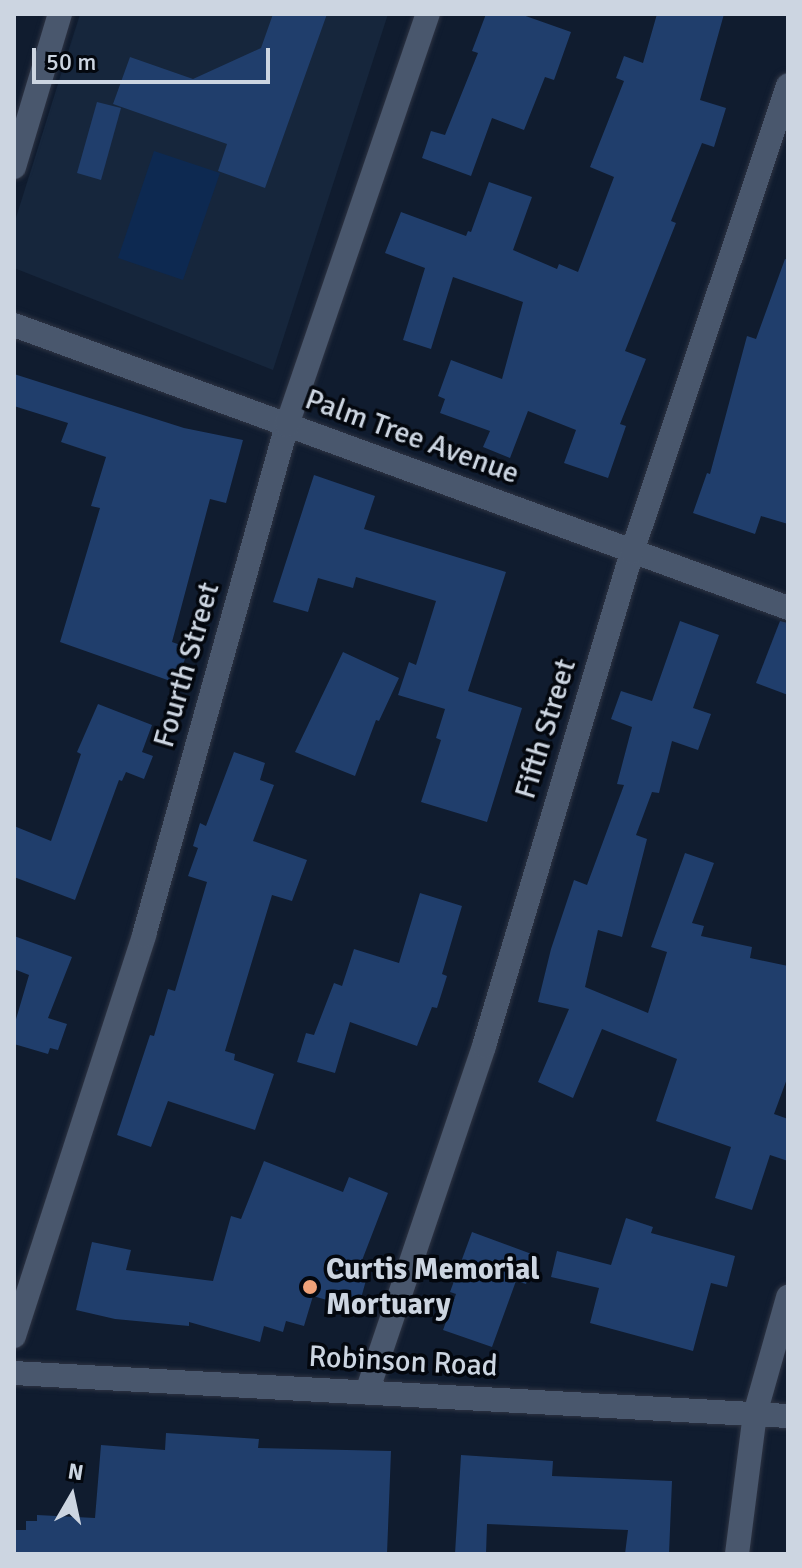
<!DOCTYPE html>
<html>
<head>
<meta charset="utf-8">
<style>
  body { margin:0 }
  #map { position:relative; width:802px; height:1568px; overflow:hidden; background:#101c2f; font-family:Signika,sans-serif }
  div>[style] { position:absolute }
  .built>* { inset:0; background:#16263c }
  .green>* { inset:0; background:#0d2951 }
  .building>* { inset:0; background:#203e6c }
  .roads { filter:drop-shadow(0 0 2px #2e3443) drop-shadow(0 0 2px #2e3443) }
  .street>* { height:24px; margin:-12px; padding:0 12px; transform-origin:12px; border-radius:12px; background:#49576d }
  .secondary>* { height:24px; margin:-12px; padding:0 12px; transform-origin:12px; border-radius:12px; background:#49576d }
  .dots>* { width:22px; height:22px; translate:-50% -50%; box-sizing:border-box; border:4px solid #03070e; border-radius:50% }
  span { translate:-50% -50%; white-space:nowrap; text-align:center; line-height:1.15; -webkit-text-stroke:7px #03070e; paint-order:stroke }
  .street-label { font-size:30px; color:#ccd5e1 }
  .poi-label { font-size:30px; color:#ccd5e1; font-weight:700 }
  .left { translate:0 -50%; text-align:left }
  .frame { position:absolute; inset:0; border:16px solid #ccd5e1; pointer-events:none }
  .north { position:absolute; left:32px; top:1456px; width:80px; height:80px; -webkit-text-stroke:6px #03070e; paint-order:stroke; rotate:9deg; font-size:22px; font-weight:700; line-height:32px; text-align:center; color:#ccd5e1 }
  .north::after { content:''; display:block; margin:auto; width:28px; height:36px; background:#ccd5e1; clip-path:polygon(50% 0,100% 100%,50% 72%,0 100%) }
  .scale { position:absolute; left:32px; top:48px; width:238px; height:36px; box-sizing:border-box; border:4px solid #ccd5e1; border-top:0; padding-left:10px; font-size:24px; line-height:28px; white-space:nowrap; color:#ccd5e1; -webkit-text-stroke:6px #03070e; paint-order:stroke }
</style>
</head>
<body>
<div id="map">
  <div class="built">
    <i style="clip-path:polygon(80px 14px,388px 14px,273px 370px,14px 268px,14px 224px)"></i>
  </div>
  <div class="green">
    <i style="clip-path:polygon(154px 151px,220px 173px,183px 280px,118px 258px)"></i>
  </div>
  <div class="building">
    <i style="clip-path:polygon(273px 14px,327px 14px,265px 188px,218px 171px,227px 144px,113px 104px,130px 57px,193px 79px,261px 48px)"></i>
    <i style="clip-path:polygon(486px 14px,520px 14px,571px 32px,554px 80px,545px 77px,524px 130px,492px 118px,471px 176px,422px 158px,431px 131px,445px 135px,478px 53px,472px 51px)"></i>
    <i style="clip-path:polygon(657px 14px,724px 14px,700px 100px,726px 108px,714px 147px,702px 143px,671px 221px,676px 223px,625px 351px,646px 359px,620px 424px,626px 426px,608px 478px,564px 463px,576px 430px,528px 411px,510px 458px,483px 447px,490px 431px,440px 413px,445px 399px,438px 396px,451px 360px,502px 379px,523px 302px,453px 277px,431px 349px,403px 340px,425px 268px,385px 253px,401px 212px,466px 236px,468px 231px,471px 232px,489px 182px,532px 197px,513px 250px,557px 269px,559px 264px,578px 272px,614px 177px,590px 167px,624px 81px,616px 78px,624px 56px,643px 63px)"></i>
    <i style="clip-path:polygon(97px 102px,121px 108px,101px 180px,77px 173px)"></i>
    <i style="clip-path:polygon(785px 259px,788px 260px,788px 524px,761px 516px,755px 534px,693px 513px,707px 473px,710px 474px,747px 336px,756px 339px)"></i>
    <i style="clip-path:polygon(14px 374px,184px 428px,243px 440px,226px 503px,210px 499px,172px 642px,189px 648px,176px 683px,60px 642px,100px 508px,91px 506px,106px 457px,61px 442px,68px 423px,14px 406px)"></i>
    <i style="clip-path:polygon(314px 475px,375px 496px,364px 529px,506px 572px,468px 691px,522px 708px,487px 822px,421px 802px,441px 740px,436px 738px,445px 709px,398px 695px,409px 662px,416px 665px,436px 601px,356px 577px,353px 588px,318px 578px,308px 612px,273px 602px)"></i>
    <i style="clip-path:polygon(680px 621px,719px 635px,693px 708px,711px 714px,698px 750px,672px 741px,659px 793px,652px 792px,636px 835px,647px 839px,622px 937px,598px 930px,585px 987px,648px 1013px,667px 952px,651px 947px,685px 853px,714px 863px,692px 923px,704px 926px,701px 936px,752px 947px,750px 958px,788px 966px,788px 1076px,774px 1114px,788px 1119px,788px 1161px,770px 1155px,752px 1210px,715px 1198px,731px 1147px,656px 1121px,677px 1059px,602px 1029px,573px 1098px,538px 1082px,569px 1009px,538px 1002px,551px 949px,574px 880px,587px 885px,624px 785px,617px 784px,632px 727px,611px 719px,621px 691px,652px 701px)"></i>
    <i style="clip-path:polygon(780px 621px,788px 623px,788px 695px,756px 683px)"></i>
    <i style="clip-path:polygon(343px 652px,399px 678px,379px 721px,376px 720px,355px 776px,295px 752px)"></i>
    <i style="clip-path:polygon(98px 704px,152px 725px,142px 752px,153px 756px,144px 779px,126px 772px,122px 781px,119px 780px,75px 900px,14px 877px,14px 826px,51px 841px,81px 754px,77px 752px)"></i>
    <i style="clip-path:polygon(234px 752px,265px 763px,260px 780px,274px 785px,253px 841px,307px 860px,292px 901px,272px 895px,225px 1051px,235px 1054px,234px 1060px,274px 1074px,255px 1130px,168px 1101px,151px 1147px,117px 1135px,150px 1035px,154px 1036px,168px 989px,175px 991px,207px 882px,188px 876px,198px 848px,193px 846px,200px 823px,206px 826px)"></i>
    <i style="clip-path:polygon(420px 893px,462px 906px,442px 974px,447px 976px,437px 1008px,432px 1007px,417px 1046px,350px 1022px,335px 1073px,297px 1062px,306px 1033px,314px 1035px,334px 983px,342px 986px,354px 949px,399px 963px)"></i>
    <i style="clip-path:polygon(14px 936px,72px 957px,48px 1018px,67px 1024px,58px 1050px,50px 1048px,48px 1054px,14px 1044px,14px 1026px,29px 975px,14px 969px)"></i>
    <i style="clip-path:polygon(264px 1161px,343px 1192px,349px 1177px,388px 1193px,361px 1263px,370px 1266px,358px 1309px,313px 1296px,304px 1326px,286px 1321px,283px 1332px,264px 1326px,260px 1342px,189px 1322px,189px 1326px,115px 1319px,76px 1310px,92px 1242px,131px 1250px,126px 1270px,213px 1281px,231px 1216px,241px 1219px)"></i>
    <i style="clip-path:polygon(626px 1218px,653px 1227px,651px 1233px,735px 1256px,727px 1287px,711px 1283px,693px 1351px,590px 1323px,599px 1288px,551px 1277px,557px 1251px,611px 1265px)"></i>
    <i style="clip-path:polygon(472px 1232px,537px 1256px,526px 1284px,516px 1281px,492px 1347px,443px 1330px,456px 1294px,450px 1292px)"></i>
    <i style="clip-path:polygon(166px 1433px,259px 1439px,258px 1448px,391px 1451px,387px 1554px,14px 1554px,14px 1530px,26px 1530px,26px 1521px,37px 1521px,37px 1515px,95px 1518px,101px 1445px,165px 1450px)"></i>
    <i style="clip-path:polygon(461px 1455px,553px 1461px,552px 1476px,672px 1481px,669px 1554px,625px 1554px,628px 1530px,487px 1524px,486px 1554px,455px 1554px)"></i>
  </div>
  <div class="roads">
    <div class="street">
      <i style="left:14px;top:167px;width:160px;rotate:-73.3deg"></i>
      <i style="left:14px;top:325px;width:824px;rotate:20.08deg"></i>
      <i style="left:14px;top:1336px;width:422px;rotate:-72deg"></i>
      <i style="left:144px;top:935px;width:530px;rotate:-74.34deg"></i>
      <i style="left:287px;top:425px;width:435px;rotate:-71.1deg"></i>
      <i style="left:367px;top:1392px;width:365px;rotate:-71.3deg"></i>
      <i style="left:484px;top:1046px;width:516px;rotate:-73.32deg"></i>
      <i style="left:632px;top:552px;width:492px;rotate:-71.5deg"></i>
      <i style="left:737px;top:1554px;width:141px;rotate:-82.7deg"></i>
      <i style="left:755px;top:1414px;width:122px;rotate:-74.2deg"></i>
    </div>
    <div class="secondary">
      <i style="left:14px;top:1373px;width:775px;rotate:3.18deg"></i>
    </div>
  </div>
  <div class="dots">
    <i style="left:310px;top:1287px;background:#f0a279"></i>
  </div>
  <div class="street-label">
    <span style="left:412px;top:437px;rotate:20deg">Palm Tree Avenue</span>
    <span style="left:187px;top:665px;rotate:-74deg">Fourth Street</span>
    <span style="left:546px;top:729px;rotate:-73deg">Fifth Street</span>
    <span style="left:403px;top:1362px;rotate:3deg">Robinson Road</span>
  </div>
  <div class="poi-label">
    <span class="left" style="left:326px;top:1287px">Curtis Memorial<br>Mortuary</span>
  </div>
  <div class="frame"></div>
  <div class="north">N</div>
  <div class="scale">50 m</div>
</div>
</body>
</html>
